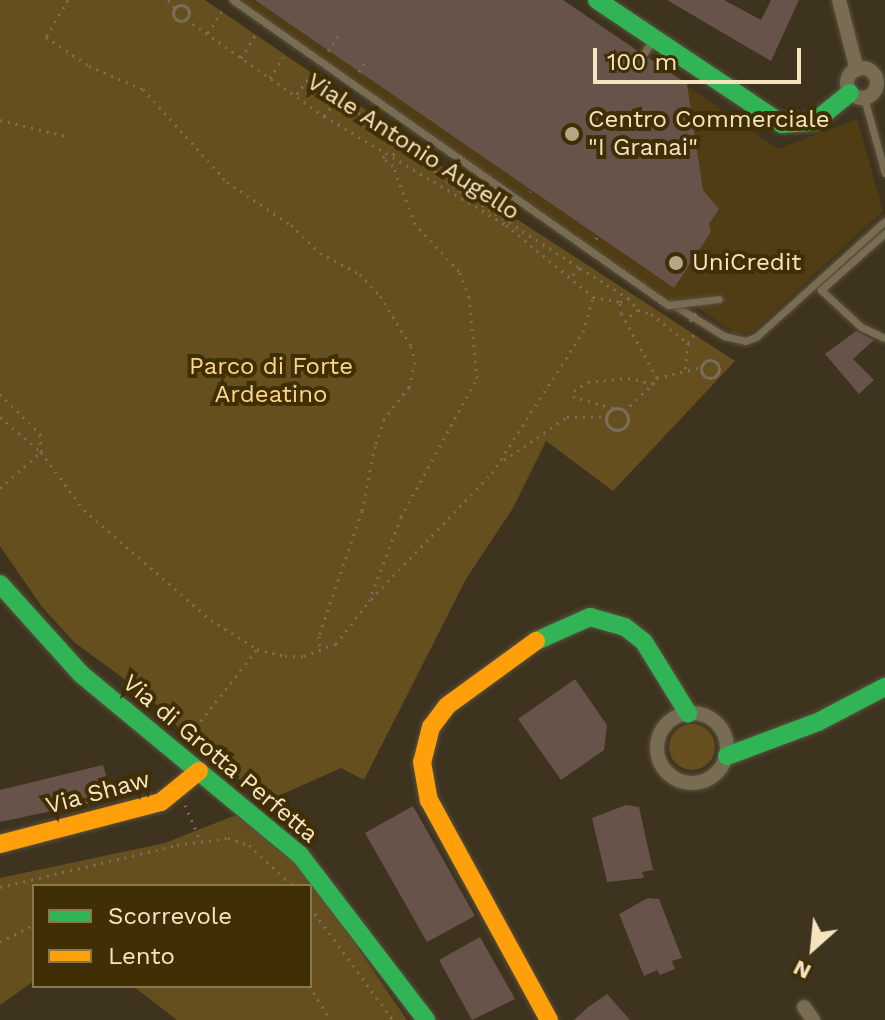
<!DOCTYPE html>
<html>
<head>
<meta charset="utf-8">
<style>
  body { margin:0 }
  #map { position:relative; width:885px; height:1020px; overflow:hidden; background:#3d331e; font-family:"Work Sans",sans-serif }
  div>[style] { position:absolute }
  .built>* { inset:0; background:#503d14 }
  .green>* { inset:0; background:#664f1f }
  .round { border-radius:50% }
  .building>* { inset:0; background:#675349 }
  .path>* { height:3px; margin-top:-1.5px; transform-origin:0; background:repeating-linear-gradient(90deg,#786e5a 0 2px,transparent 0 8px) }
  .path>.ring { margin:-1.5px; padding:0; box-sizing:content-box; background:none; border:3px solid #786e5a; border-radius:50% }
  .roads { filter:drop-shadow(0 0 2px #5a513e) drop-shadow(0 0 2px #5a513e) }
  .lane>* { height:7px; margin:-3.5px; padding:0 3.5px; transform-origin:3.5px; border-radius:3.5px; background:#786c53 }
  .street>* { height:14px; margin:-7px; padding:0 7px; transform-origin:7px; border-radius:7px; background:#786c53 }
  .street>.ring { margin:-7px; padding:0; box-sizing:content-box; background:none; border:14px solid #786c53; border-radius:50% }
  .fast>* { height:18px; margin:-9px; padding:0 9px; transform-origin:9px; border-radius:9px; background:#30b455 }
  .slow>* { height:18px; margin:-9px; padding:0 9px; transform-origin:9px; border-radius:9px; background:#ff9f0a }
  .path-bridge>* { height:3px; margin-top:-1.5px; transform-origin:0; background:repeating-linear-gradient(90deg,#786e5a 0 2px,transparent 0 8px) }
  .bridges { filter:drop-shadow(0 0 2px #5a513e) drop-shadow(0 0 2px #5a513e) }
  .lane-bridge>* { height:7px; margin:-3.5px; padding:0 3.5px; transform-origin:3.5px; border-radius:3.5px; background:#786c53 }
  .dots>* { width:22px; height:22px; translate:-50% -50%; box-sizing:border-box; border:4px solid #402e05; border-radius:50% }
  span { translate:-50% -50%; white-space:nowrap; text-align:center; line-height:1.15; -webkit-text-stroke:8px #402e05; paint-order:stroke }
  .poi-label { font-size:24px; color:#f6e4c1 }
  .left { translate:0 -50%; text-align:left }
  .street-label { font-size:24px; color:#f6e4c1 }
  .park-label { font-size:24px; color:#fdd585 }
  .legend { position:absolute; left:32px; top:884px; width:280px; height:104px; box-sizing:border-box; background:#402e05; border:2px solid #897750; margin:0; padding:10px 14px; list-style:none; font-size:24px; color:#f6e4c1 }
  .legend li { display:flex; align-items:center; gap:16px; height:40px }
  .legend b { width:40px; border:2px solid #897750 }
  .north { position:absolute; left:773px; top:908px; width:80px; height:80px; -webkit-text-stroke:6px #402e05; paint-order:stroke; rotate:207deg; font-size:22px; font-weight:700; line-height:32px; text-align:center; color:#f6e4c1 }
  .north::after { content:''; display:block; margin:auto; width:28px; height:36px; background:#f6e4c1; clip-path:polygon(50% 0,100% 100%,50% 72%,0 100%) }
  .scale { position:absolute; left:593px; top:48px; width:208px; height:36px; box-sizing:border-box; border:4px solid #f6e4c1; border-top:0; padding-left:10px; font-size:24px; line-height:28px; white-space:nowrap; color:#f6e4c1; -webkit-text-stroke:6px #402e05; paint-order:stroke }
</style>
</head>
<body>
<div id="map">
  <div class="built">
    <i style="clip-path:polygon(226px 0,563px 0,778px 149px,857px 119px,883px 211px,753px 331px,737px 335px,694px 305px,668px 309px)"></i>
  </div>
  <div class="green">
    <i style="clip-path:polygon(0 0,205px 0,389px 126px,472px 190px,735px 361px,613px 491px,546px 441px,513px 508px,466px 579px,364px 780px,341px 768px,267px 801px,186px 739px,169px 715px,135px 687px,74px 642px,42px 607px,0 546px)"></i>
    <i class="round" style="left:669px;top:724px;width:46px;height:46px"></i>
    <i style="clip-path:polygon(236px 815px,306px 872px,407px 1020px,177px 1020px,133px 986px,310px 986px,310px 886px,34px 886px,34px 981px,0 1005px,0 878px,165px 843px)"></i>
  </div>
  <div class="building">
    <i style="clip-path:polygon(255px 0,563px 0,638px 51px,639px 60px,649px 58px,687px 84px,703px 190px,719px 209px,709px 224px,711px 232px,674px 288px)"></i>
    <i style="clip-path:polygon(667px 0,724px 0,761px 20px,771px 0,799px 0,771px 61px)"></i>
    <i style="clip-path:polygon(856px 331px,874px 340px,853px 359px,874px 380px,859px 394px,825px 354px)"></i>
    <i style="clip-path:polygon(575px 679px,607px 725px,604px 750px,561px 780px,518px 719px)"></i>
    <i style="clip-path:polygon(103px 765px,113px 798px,0 822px,0 790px)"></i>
    <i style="clip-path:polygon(626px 805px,639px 807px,653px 870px,642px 872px,644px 878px,607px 882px,592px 818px)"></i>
    <i style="clip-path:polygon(413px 806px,475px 916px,427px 942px,365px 833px)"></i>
    <i style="clip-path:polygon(648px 898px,659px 899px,682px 958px,672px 961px,675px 969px,660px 975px,657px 970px,644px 976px,619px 914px)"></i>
    <i style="clip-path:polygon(480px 937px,515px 999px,472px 1020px,439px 960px)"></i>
    <i style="clip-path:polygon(607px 994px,630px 1020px,574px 1020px,588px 1007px)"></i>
  </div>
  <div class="path">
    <i style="left:68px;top:0;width:43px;rotate:120.7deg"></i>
    <i style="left:46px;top:37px;width:52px;rotate:34deg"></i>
    <i style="left:89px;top:66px;width:59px;rotate:23.1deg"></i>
    <i style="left:143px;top:89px;width:125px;rotate:47.9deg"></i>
    <i style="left:227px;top:182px;width:77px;rotate:33.9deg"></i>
    <i style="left:291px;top:225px;width:40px;rotate:44deg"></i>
    <i style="left:320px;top:253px;width:45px;rotate:27.7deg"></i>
    <i style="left:360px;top:274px;width:30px;rotate:48deg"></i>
    <i style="left:380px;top:296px;width:59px;rotate:58.2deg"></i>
    <i style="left:411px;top:346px;width:16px;rotate:76deg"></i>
    <i style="left:415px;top:362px;width:26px;rotate:103deg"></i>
    <i style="left:409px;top:387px;width:41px;rotate:128deg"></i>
    <i style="left:384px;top:419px;width:28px;rotate:108deg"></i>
    <i style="left:375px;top:446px;width:66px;rotate:101.3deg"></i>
    <i style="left:362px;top:511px;width:132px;rotate:109deg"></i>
    <i style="left:319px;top:636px;width:16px;rotate:86deg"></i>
    <i style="left:168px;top:0;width:11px;rotate:49deg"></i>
    <i class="ring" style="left:173px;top:5px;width:13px;height:13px"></i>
    <i style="left:186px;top:19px;width:169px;rotate:35.1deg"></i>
    <i style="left:324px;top:116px;width:212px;rotate:30.9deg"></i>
    <i style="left:506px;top:225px;width:113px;rotate:39.6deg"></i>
    <i style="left:593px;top:297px;width:27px;rotate:10deg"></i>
    <i style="left:208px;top:33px;width:26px;rotate:-58deg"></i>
    <i style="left:328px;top:51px;width:21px;rotate:-55deg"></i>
    <i style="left:241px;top:58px;width:28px;rotate:-58deg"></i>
    <i style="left:359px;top:72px;width:14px;rotate:-60deg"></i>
    <i style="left:270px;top:78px;width:25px;rotate:-58deg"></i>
    <i style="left:346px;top:88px;width:12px;rotate:125deg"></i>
    <i style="left:339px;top:98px;width:155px;rotate:37.4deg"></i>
    <i style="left:462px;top:192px;width:140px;rotate:32.8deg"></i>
    <i style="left:580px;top:268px;width:13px;rotate:138deg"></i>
    <i style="left:297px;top:94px;width:32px;rotate:-54deg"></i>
    <i style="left:324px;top:116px;width:23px;rotate:-50deg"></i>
    <i style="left:0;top:120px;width:72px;rotate:13.7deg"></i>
    <i style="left:393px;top:155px;width:20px;rotate:-57deg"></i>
    <i style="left:530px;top:192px;width:1px;rotate:-45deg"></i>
    <i style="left:496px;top:213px;width:16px;rotate:-63deg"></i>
    <i style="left:508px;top:222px;width:9px;rotate:-49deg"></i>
    <i style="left:596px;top:239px;width:2px;rotate:-63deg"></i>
    <i style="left:580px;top:268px;width:57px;rotate:32deg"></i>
    <i style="left:638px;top:310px;width:14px;rotate:17deg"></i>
    <i style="left:651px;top:314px;width:47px;rotate:38.1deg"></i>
    <i style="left:688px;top:343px;width:27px;rotate:96deg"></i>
    <i style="left:688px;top:343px;width:16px;rotate:-55deg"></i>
    <i class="ring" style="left:701px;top:360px;width:15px;height:15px"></i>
    <i style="left:657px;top:378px;width:45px;rotate:-14deg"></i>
    <i style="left:0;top:394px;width:57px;rotate:45deg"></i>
    <i style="left:40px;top:434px;width:18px;rotate:87deg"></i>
    <i style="left:613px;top:408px;width:41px;rotate:-164.2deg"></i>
    <i style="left:574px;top:397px;width:6px;rotate:-90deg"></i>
    <i style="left:574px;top:391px;width:17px;rotate:-33deg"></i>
    <i style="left:588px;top:382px;width:40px;rotate:-5.7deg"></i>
    <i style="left:628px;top:378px;width:26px;rotate:13deg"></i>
    <i style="left:653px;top:384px;width:7px;rotate:-56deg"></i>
    <i style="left:657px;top:378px;width:74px;rotate:-119deg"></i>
    <i style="left:621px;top:313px;width:11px;rotate:-95deg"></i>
    <i style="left:620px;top:302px;width:9px;rotate:-27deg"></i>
    <i style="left:628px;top:298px;width:16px;rotate:50deg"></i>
    <i style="left:638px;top:310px;width:14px;rotate:144deg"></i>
    <i class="ring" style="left:606px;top:408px;width:19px;height:19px"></i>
    <i style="left:624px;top:411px;width:40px;rotate:-43deg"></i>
    <i style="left:0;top:417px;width:54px;rotate:40.5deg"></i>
    <i style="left:41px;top:452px;width:72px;rotate:53.4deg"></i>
    <i style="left:84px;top:510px;width:168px;rotate:40.9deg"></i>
    <i style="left:211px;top:620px;width:54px;rotate:32.2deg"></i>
    <i style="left:257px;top:649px;width:29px;rotate:14deg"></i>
    <i style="left:285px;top:656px;width:19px"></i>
    <i style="left:304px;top:656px;width:34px;rotate:-21deg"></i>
    <i style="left:336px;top:644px;width:54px;rotate:-52.5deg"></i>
    <i style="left:369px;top:601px;width:90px;rotate:-69.1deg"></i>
    <i style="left:401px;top:517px;width:158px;rotate:-61.3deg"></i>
    <i style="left:477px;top:378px;width:81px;rotate:-95.6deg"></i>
    <i style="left:469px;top:297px;width:28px;rotate:-111deg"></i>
    <i style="left:459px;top:271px;width:64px;rotate:-133.1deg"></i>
    <i style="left:415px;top:224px;width:62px;rotate:-110.8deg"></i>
    <i style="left:393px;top:166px;width:13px;rotate:-141deg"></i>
    <i style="left:383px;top:158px;width:8px;rotate:-60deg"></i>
    <i style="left:504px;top:460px;width:76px;rotate:-34.3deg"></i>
    <i style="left:567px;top:417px;width:39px;rotate:-1deg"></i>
    <i style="left:0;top:488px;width:55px;rotate:-41.3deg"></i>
    <i style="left:371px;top:599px;width:175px;rotate:-46.2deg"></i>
    <i style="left:492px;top:473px;width:168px;rotate:-57.2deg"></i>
    <i style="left:583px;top:332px;width:36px;rotate:-74deg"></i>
    <i style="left:186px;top:740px;width:115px;rotate:-52deg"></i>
    <i style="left:185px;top:805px;width:40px;rotate:66.6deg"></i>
    <i style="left:0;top:887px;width:182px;rotate:-13.3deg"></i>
    <i style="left:177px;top:845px;width:51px;rotate:-7.8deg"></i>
    <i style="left:228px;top:838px;width:22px;rotate:18deg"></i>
    <i style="left:249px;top:845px;width:60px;rotate:43deg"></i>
    <i style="left:310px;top:907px;width:140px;rotate:53.7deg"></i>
    <i style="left:0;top:942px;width:38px;rotate:-27deg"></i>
    <i style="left:309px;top:986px;width:40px;rotate:57.1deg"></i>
  </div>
  <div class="roads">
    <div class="lane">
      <i style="left:643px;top:55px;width:17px;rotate:-57deg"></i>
      <i style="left:864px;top:98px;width:78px;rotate:74.4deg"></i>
      <i style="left:885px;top:233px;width:86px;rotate:138.3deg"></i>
      <i style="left:821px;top:290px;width:54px;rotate:42.8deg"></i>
      <i style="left:861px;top:327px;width:26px;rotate:25deg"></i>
      <i style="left:672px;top:304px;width:61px;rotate:31.6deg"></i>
      <i style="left:724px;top:336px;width:22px;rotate:13deg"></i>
      <i style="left:745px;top:341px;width:12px;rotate:-20deg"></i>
      <i style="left:756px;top:337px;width:173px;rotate:-42deg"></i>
    </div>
    <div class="street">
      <i style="left:839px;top:0;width:72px;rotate:75.6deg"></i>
      <i class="ring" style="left:847px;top:68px;width:16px;height:16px"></i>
      <i class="ring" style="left:657px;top:713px;width:56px;height:56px"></i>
      <i style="left:804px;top:1007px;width:16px;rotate:55deg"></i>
    </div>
    <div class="fast">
      <i style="left:597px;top:0;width:223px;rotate:33.8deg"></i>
      <i style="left:782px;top:124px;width:32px;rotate:-4deg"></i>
      <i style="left:814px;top:122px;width:46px;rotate:-38.9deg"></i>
      <i style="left:0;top:584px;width:121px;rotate:48deg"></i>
      <i style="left:81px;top:674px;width:284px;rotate:39.6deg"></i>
      <i style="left:300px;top:855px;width:208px;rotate:52.6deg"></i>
      <i style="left:536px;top:641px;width:59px;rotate:-24deg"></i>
      <i style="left:590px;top:617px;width:36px;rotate:16deg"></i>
      <i style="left:625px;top:627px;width:24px;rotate:38deg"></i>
      <i style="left:644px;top:642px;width:84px;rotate:58.2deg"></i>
      <i style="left:727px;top:756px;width:97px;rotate:-20.5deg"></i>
      <i style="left:818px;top:722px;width:76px;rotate:-27.6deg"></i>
    </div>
    <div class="slow">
      <i style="left:536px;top:641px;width:110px;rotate:143.9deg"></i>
      <i style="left:447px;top:706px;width:26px;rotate:127deg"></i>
      <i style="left:431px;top:727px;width:36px;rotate:104deg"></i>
      <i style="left:422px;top:762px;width:39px;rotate:80deg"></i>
      <i style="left:429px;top:800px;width:251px;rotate:61.4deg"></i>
      <i style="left:0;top:844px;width:166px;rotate:-14.6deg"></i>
      <i style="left:161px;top:802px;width:49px;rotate:-39.2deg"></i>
    </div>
  </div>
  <div class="path-bridge">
    <i style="left:690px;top:321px;width:10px;rotate:-53deg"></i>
  </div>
  <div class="bridges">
    <div class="lane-bridge">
      <i style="left:233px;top:0;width:531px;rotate:35.04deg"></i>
      <i style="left:668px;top:305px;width:51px;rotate:-6.7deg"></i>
    </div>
  </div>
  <div class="dots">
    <i style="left:572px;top:134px;background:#b5a688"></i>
    <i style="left:676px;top:263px;background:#b5a688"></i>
  </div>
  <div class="poi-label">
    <span class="left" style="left:588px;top:134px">Centro Commerciale<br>"I Granai"</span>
    <span class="left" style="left:692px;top:263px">UniCredit</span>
  </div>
  <div class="street-label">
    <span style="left:413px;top:147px;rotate:33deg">Viale Antonio Augello</span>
    <span style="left:220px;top:759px;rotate:40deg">Via di Grotta Perfetta</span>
    <span style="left:98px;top:793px;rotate:-15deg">Via Shaw</span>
  </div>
  <div class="park-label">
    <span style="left:271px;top:381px">Parco di Forte<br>Ardeatino</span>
  </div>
  <ul class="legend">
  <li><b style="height:10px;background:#30b455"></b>Scorrevole</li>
  <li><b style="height:10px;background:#ff9f0a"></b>Lento</li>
  </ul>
  <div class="north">N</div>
  <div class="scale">100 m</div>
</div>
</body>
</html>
